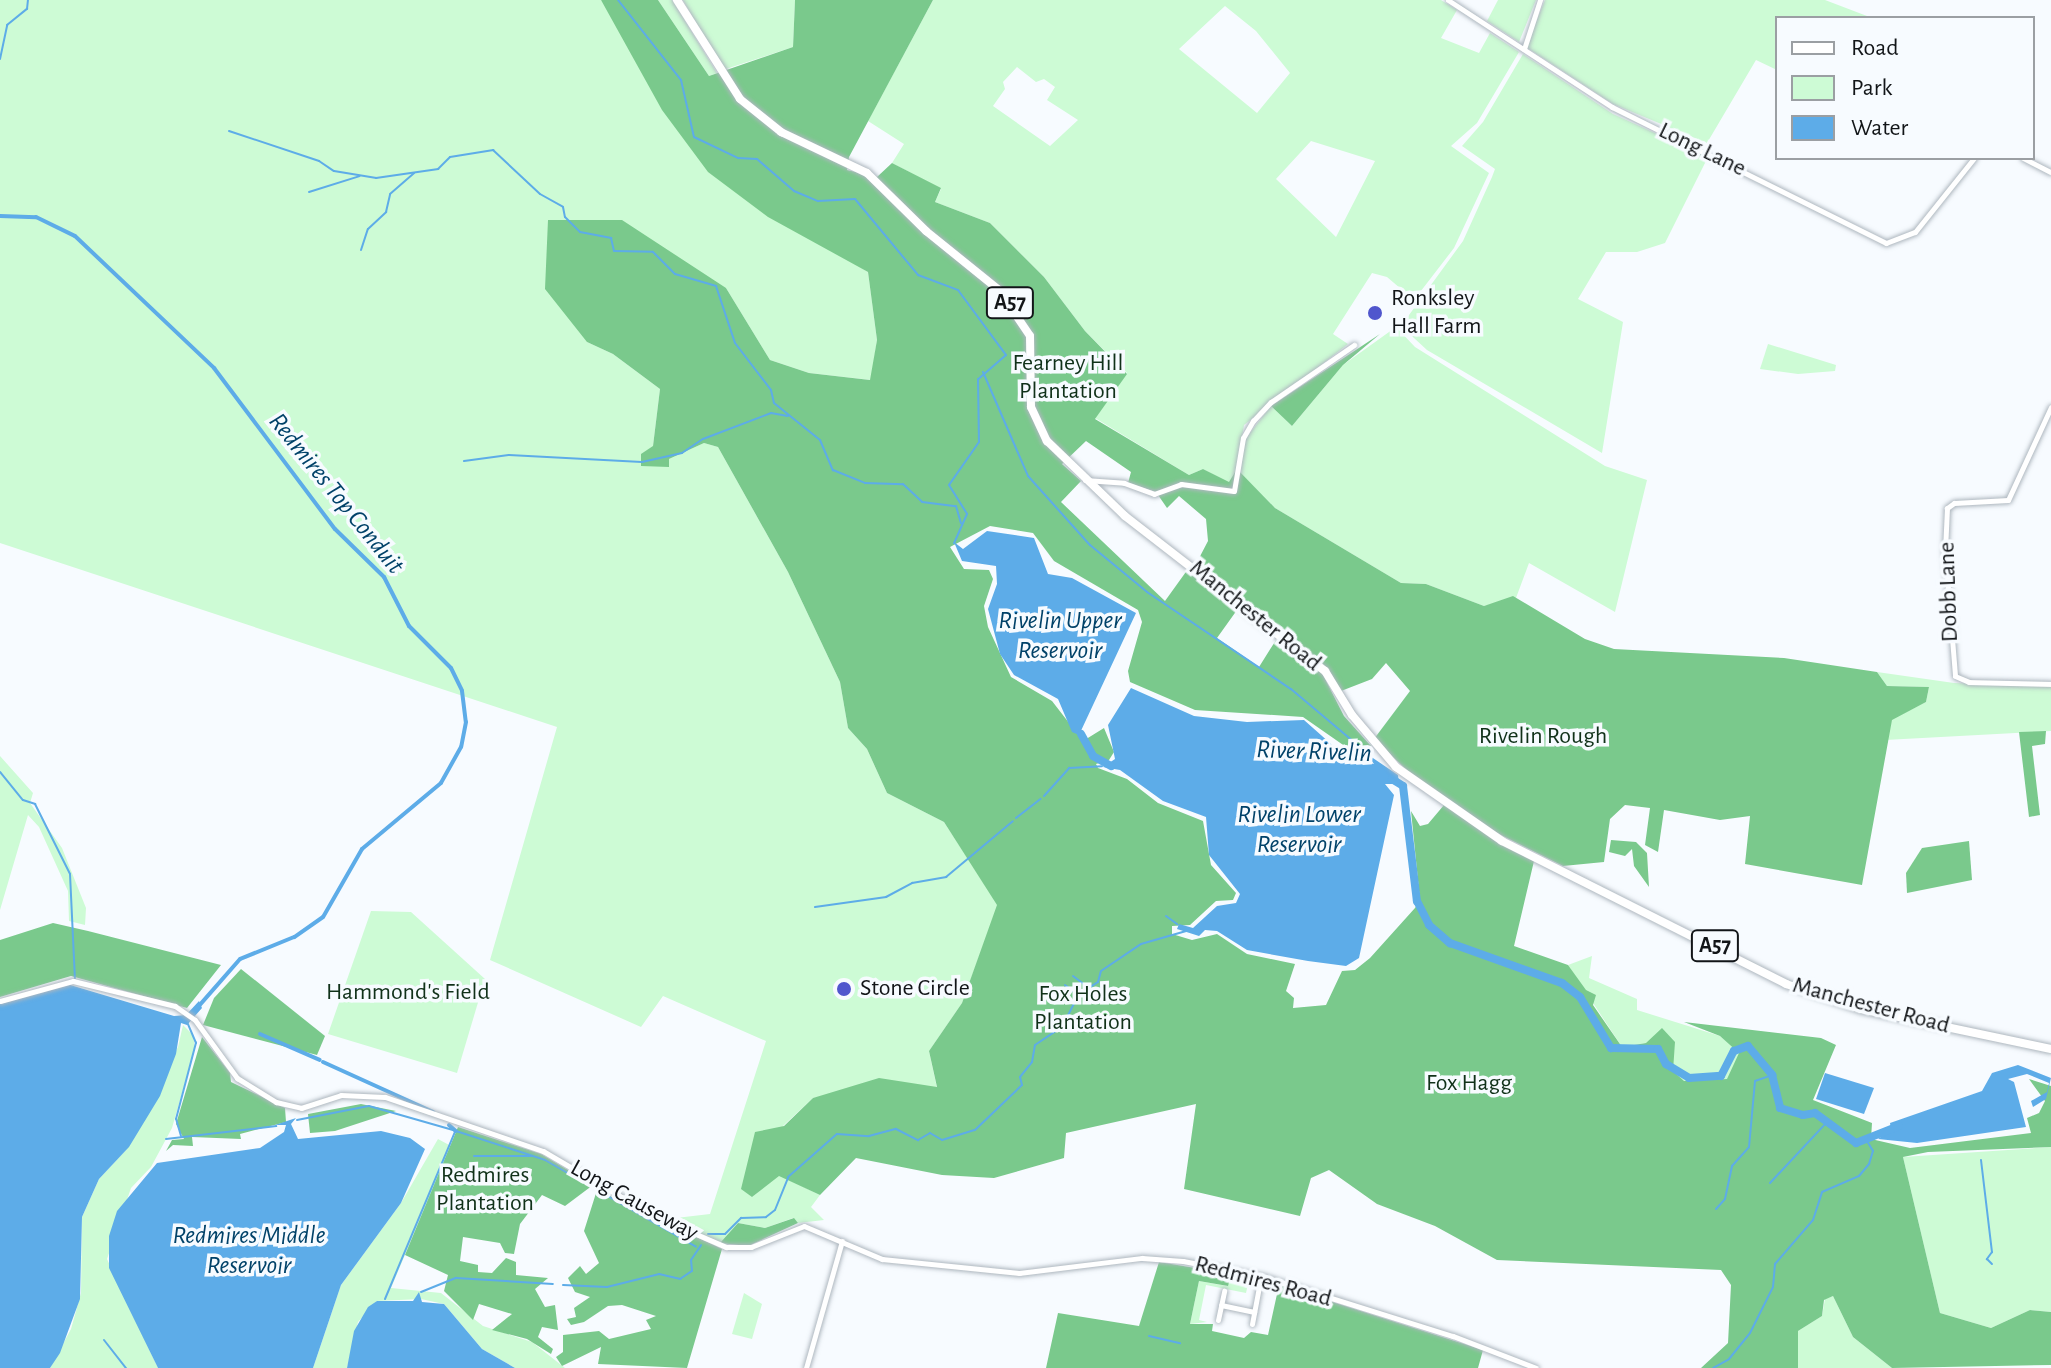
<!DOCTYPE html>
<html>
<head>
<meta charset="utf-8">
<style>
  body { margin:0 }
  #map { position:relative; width:2051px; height:1368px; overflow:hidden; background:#f7fbff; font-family:"Alegreya Sans",sans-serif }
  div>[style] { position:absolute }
  .green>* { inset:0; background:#cdfbd5 }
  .forest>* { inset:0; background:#7ac98c }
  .water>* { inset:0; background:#5dace8 }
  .stream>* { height:2px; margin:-1px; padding:0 1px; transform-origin:1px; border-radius:1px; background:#5dace8 }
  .canal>* { height:4px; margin:-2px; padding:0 2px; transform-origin:2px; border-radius:2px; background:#5dace8 }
  .river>* { height:8px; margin:-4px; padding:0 4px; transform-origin:4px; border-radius:4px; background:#5dace8 }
  .roads { filter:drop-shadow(0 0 2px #aeb7bf) drop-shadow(0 0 2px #aeb7bf) }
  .minor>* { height:5px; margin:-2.5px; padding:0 2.5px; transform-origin:2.5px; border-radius:2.5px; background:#fff }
  .primary>* { height:8px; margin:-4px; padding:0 4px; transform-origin:4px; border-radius:4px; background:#fff }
  .dots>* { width:22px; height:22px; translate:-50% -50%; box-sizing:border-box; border:4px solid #f7fbff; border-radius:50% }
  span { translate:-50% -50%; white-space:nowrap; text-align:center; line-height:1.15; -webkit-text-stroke:7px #f7fbff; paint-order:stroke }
  .shield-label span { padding:2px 6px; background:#f7fbff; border:2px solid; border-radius:6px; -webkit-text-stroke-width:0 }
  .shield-label { font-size:22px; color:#121518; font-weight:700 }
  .street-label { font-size:24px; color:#121518 }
  .poi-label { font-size:24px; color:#121518 }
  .left { translate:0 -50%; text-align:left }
  .park-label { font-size:24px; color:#103119 }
  .water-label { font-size:26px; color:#014269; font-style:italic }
  .legend { position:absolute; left:1775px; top:16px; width:260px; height:144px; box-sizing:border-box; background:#f7fbff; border:2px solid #9b9fa3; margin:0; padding:10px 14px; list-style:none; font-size:24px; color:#121518 }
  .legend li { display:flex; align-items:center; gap:16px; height:40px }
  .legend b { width:40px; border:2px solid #9b9fa3 }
</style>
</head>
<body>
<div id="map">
  <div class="green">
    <i style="clip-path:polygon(0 0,601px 0,838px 253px,868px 272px,877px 340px,871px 380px,809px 373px,770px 360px,726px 288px,587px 342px,613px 354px,660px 389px,653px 446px,669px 466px,669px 459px,704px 443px,718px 447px,788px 572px,840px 682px,848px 728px,867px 749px,887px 793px,944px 822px,998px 905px,962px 1003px,929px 1051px,937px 1088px,813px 1098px,783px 1126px,752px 1197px,779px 1175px,820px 1195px,811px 1207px,824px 1220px,798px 1223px,793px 1218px,765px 1228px,738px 1223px,720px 1243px,652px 1212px,676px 1218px,710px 1214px,766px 1041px,663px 996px,641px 1027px,490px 960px,557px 727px,0 543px)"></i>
    <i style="clip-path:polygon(658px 0,672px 0,717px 73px,709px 76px)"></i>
    <i style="clip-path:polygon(683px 0,795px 0,793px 47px,723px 70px)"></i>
    <i style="clip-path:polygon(evenodd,933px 0,1441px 0,1457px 10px,1441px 38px,1479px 53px,1490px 33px,1519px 52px,1477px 123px,1451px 146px,1489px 173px,1454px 248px,1414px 300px,1387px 277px,1372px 273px,1333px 334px,1348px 344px,1244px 425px,1237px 469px,1229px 483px,1203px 469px,1189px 475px,1095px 418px,1127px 373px,1085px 331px,1044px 277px,990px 223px,935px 202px,941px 189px,892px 163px,904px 144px,868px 121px,933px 0,1225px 6px,1256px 31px,1290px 73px,1257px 113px,1179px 49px,1225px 6px,933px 0,1017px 67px,1036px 82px,1044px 79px,1055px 87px,1047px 100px,1078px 120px,1050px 146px,993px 106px,1005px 89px,1003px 82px,1017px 67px,933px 0,1311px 141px,1375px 161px,1336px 237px,1276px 179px,1311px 141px)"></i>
    <i style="clip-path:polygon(1498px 0,1536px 0,1519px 42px,1487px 21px)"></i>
    <i style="clip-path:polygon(1545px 0,1825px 0,1867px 16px,1777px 18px,1777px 70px,1756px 60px,1707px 143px,1613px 104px,1526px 47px)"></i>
    <i style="clip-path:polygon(1523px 54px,1613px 114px,1708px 157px,1665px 243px,1637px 252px,1606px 252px,1578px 299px,1623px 322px,1602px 453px,1427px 350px,1401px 326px,1463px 241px,1492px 177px,1495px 169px,1462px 146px,1483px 122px)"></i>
    <i style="clip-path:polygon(1396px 327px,1415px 347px,1605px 466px,1647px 480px,1615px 612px,1529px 563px,1516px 598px,1484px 606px,1426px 584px,1401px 583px,1275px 508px,1241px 474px,1243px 442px,1271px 406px,1292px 426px,1343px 365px)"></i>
    <i style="clip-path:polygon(1768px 344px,1836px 365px,1835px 371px,1798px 374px,1760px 369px)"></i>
    <i style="clip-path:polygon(1877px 672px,1954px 683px,2051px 686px,2051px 731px,1885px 740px,1892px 719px,1926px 702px,1929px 687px,1887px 686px)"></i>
    <i style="clip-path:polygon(0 756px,33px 793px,30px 803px,62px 848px,86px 908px,85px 925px,69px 921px,68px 891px,39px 827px,28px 815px,0 910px)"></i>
    <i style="clip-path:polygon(371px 911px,411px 912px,485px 979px,457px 1073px,328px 1034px)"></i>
    <i style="clip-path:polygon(1592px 956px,1589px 978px,1637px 999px,1637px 1010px,1720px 1036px,1740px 1052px,1728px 1079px,1684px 1082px,1646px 1043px,1622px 1047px,1568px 965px)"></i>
    <i style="clip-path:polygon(183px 1025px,193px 1035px,195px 1048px,172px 1128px,151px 1167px,131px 1188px,107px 1259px,158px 1368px,50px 1368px,71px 1329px,81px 1293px,82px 1217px,99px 1179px,126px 1150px,178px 1047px)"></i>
    <i style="clip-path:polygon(438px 1139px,451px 1146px,391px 1288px,441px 1293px,483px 1326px,532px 1342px,565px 1368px,515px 1368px,482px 1349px,444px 1304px,421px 1299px,377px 1301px,358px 1322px,347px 1368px,313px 1368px,341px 1285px,401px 1203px)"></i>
    <i style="clip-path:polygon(2051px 1147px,2051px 1312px,2030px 1310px,1991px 1328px,1940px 1313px,1903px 1157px)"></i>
    <i style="clip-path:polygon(1230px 1278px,1249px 1279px,1246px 1293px,1206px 1285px,1199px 1320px,1207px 1322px,1190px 1324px,1199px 1281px,1227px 1286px)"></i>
    <i style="clip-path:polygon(744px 1293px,762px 1304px,752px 1339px,732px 1334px)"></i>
    <i style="clip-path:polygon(1833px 1296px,1853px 1337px,1892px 1368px,1798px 1368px,1798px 1331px,1822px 1316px,1825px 1299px)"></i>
  </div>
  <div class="forest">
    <i style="clip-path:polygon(601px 0,658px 0,709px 76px,793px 47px,795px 0,933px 0,849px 157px,847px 170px,877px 177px,892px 163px,941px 188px,935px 202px,990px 223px,1044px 277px,1085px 331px,1127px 374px,1095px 419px,1189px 475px,1203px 469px,1229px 482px,1237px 469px,1275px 508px,1401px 583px,1426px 584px,1484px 606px,1513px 596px,1585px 639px,1614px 649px,1784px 658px,1877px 672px,1887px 686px,1929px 687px,1926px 702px,1892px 720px,1862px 885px,1745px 864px,1750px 816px,1720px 820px,1664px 810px,1658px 852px,1645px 845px,1650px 808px,1625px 805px,1610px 819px,1604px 862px,1563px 866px,1489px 829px,1409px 772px,1374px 739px,1410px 691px,1386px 663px,1372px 679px,1341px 691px,1328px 668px,1196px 564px,1208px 541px,1206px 519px,1179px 496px,1167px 508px,1156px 492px,1128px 483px,1131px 472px,1086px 441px,1062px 464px,1081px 481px,1061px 502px,1165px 601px,1188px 569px,1237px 610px,1217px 638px,1259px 667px,1276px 640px,1322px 673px,1344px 716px,1371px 746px,1363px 754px,1369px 763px,1303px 717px,1195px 710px,1130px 682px,1128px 671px,1142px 622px,1138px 610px,1054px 561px,1033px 533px,990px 526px,950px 547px,964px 569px,989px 570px,993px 579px,984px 606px,988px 627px,1011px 677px,1052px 701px,1083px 741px,1104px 728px,1114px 752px,1109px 760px,1096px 764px,1098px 768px,1127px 779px,1158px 803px,1203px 821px,1211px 865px,1236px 893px,1233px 900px,1216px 901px,1190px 925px,1172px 926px,1172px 934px,1192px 940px,1217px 934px,1247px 954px,1295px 964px,1286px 991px,1294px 998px,1293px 1008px,1326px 1005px,1342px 971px,1355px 970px,1370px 958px,1415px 908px,1420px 900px,1411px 811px,1420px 826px,1428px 824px,1444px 805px,1534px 861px,1514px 946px,1568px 965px,1586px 990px,1596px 995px,1593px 1005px,1622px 1047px,1646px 1043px,1662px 1028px,1675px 1042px,1673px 1071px,1684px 1081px,1727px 1079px,1739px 1053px,1720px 1036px,1684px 1022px,1821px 1038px,1836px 1045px,1813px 1100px,1872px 1123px,1871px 1139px,1910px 1148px,2031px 1133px,2027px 1118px,2039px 1113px,2045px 1101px,2029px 1079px,2051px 1086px,2051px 1147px,1928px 1152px,1903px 1157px,1940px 1313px,1991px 1328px,2030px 1310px,2051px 1312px,2051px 1365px,1892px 1368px,1853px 1337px,1833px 1296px,1824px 1300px,1822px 1316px,1798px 1331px,1798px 1368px,1701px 1368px,1728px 1343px,1731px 1285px,1721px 1270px,1497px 1260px,1435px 1226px,1377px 1204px,1329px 1170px,1311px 1178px,1300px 1216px,1184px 1189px,1196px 1104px,1066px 1133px,1064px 1158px,994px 1178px,942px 1175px,856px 1158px,820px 1195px,779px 1176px,752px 1197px,741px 1189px,755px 1132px,784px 1126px,813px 1098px,879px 1078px,937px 1087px,929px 1051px,962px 1003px,997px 905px,944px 822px,887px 793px,867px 749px,848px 728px,840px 682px,788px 572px,718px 447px,704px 443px,669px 459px,669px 467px,641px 466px,641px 454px,653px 446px,660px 389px,613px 354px,587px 342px,545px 289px,548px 220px,622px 220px,726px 288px,770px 360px,809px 373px,870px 380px,877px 340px,868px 272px,768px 217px,708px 172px,662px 110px)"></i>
    <i style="clip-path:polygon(1380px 334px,1343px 365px,1292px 426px,1271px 406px)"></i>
    <i style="clip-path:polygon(2046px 731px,2045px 744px,2032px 746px,2040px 815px,2029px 817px,2019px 732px)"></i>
    <i style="clip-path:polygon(1611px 840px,1636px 842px,1647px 853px,1649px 887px,1634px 866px,1632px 849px,1625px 856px,1609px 852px)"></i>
    <i style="clip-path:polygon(1969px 841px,1972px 880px,1907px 893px,1906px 873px,1922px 848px)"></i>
    <i style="clip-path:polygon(53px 923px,88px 931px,221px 965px,187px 1008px,71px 976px,0 997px,0 940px)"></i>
    <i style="clip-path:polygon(241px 969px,325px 1036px,317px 1055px,203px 1025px,214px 998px)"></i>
    <i style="clip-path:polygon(202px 1037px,230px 1073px,231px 1082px,285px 1108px,286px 1122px,240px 1134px,241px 1139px,192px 1137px,193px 1146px,173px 1145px,166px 1151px,172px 1140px,184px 1139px,176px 1124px)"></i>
    <i style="clip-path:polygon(361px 1104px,396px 1111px,335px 1131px,310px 1133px,308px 1114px)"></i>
    <i style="clip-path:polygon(458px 1127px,541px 1154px,593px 1185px,565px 1206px,542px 1195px,520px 1224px,514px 1254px,505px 1253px,500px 1243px,463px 1237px,460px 1261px,478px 1265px,478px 1272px,492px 1273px,506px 1258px,516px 1262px,516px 1275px,548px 1278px,535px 1289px,545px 1307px,555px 1305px,558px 1330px,542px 1327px,538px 1337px,553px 1349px,551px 1354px,527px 1339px,492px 1330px,512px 1314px,479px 1304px,473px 1320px,444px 1291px,448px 1275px,405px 1255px)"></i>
    <i style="clip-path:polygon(597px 1190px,722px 1249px,687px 1368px,598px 1364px,601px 1347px,562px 1366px,556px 1357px,563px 1352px,563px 1335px,599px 1331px,609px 1339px,651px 1329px,646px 1320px,656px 1316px,622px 1305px,608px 1306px,584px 1322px,571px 1325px,567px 1319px,576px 1317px,574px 1308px,590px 1297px,575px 1292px,568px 1278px,580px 1266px,586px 1274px,599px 1263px,584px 1231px)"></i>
    <i style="clip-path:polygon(794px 1218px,798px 1223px,748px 1246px,720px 1243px,738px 1223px,765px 1228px)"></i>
    <i style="clip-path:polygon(1159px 1262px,1250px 1277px,1230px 1279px,1228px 1286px,1199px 1281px,1190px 1324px,1213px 1324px,1212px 1331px,1244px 1338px,1251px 1332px,1268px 1335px,1279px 1285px,1483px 1350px,1478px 1368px,1046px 1368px,1058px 1313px,1139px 1326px)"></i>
  </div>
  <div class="water">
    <i style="clip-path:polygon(987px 531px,1034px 538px,1048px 574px,1072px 578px,1136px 613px,1079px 735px,1072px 732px,1058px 699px,1014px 675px,1000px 654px,988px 609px,997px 584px,996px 566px,962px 561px,954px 542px,963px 549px)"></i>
    <i style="clip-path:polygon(1131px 688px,1194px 716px,1247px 722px,1304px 720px,1348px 759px,1374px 764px,1367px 754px,1398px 775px,1399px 784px,1385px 784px,1394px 795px,1359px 958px,1346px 966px,1308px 961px,1247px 950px,1217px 931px,1205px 930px,1199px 936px,1177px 929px,1179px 924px,1193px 928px,1217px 906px,1236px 903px,1240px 894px,1209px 855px,1206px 817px,1163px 801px,1120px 770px,1103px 767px,1115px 759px,1108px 725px)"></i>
    <i style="clip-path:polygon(67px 984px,174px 1016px,186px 1015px,199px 1001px,202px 1008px,187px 1025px,181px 1023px,176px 1054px,160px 1096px,129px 1147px,99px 1179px,82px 1217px,80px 1299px,60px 1353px,50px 1368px,0 1368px,0 1004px)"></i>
    <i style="clip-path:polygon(2018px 1065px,2051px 1078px,2046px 1099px,2033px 1107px,2031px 1101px,2047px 1092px,2049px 1083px,2027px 1074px,2008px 1079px,2014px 1082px,2026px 1127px,1917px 1143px,1878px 1139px,1891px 1130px,1890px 1123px,1982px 1091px,1992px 1073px)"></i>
    <i style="clip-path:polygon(1825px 1073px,1874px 1088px,1864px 1114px,1816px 1099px)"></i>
    <i style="clip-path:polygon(296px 1118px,291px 1124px,298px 1139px,381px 1131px,410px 1138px,425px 1149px,401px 1203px,341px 1285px,313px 1368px,158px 1368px,109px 1268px,109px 1236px,117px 1211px,157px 1163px,260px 1148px,284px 1132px,286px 1125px,275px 1125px)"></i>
    <i style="clip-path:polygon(419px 1292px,422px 1302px,444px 1304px,482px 1349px,515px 1368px,347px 1368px,354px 1331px,368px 1307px,377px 1301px,413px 1301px)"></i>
  </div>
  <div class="stream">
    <i style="left:618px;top:0;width:102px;rotate:51.8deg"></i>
    <i style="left:681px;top:80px;width:58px;rotate:77.2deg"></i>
    <i style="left:694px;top:137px;width:49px;rotate:25.5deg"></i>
    <i style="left:738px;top:158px;width:19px;rotate:3deg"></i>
    <i style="left:757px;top:159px;width:49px;rotate:40.9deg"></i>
    <i style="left:794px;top:191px;width:26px;rotate:23deg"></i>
    <i style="left:818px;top:201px;width:37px;rotate:-3deg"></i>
    <i style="left:855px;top:199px;width:99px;rotate:50.3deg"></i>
    <i style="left:918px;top:275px;width:43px;rotate:20.6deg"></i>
    <i style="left:958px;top:290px;width:81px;rotate:53.6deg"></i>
    <i style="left:1006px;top:355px;width:37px;rotate:139deg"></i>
    <i style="left:978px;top:379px;width:63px;rotate:89.1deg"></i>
    <i style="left:979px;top:442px;width:52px;rotate:124.9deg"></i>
    <i style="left:949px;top:485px;width:34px;rotate:58deg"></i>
    <i style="left:967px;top:514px;width:32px;rotate:114deg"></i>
    <i style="left:0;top:59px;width:35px;rotate:-78deg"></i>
    <i style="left:7px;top:25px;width:26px;rotate:-39deg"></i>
    <i style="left:27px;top:9px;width:9px;rotate:-84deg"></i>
    <i style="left:229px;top:131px;width:95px;rotate:18.4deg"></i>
    <i style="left:319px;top:161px;width:18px;rotate:34deg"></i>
    <i style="left:334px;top:171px;width:43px;rotate:9.5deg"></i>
    <i style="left:376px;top:178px;width:63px;rotate:-8.3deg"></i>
    <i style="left:438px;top:169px;width:17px;rotate:-45deg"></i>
    <i style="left:450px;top:157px;width:44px;rotate:-9.2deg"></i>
    <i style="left:493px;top:150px;width:64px;rotate:43.1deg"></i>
    <i style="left:540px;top:194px;width:26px;rotate:29deg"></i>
    <i style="left:563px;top:207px;width:10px;rotate:79deg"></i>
    <i style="left:565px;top:217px;width:21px;rotate:45deg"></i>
    <i style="left:580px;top:232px;width:32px;rotate:11deg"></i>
    <i style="left:611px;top:238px;width:13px;rotate:77deg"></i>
    <i style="left:614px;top:251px;width:39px;rotate:1deg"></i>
    <i style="left:653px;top:252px;width:31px;rotate:45deg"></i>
    <i style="left:675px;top:274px;width:43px;rotate:16.3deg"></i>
    <i style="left:716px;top:286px;width:60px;rotate:71.6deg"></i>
    <i style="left:735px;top:343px;width:59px;rotate:52.5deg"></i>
    <i style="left:771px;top:390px;width:13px;rotate:77deg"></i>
    <i style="left:774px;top:403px;width:59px;rotate:38.8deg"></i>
    <i style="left:820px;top:440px;width:33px;rotate:67deg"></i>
    <i style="left:833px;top:470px;width:35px;rotate:22deg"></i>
    <i style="left:865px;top:483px;width:38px;rotate:2deg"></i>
    <i style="left:903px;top:484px;width:26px;rotate:43deg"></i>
    <i style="left:922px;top:502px;width:34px;rotate:7deg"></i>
    <i style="left:956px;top:506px;width:18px;rotate:74deg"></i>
    <i style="left:309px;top:192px;width:53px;rotate:-17.4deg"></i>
    <i style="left:361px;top:250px;width:22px;rotate:-72deg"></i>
    <i style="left:368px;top:229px;width:25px;rotate:-43deg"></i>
    <i style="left:386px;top:212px;width:18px;rotate:-77deg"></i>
    <i style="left:390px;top:194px;width:32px;rotate:-41deg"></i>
    <i style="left:983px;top:372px;width:113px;rotate:66.6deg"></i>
    <i style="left:1028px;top:476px;width:93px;rotate:48.1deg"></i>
    <i style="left:1090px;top:545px;width:74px;rotate:39.5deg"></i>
    <i style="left:1147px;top:592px;width:174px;rotate:34deg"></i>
    <i style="left:1291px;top:689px;width:99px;rotate:40.1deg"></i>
    <i style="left:464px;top:461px;width:45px;rotate:-7.6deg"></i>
    <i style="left:509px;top:455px;width:133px;rotate:3deg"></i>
    <i style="left:642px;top:462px;width:41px;rotate:-12.7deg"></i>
    <i style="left:682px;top:453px;width:25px;rotate:-34deg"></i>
    <i style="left:703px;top:439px;width:73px;rotate:-20.9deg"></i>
    <i style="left:771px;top:413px;width:17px;rotate:10deg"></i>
    <i style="left:0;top:772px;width:36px;rotate:51deg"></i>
    <i style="left:23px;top:800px;width:13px;rotate:18deg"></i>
    <i style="left:35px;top:804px;width:78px;rotate:63.4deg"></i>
    <i style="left:70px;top:874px;width:105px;rotate:87.3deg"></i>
    <i style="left:1044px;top:796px;width:38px;rotate:-48deg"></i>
    <i style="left:1069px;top:768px;width:33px;rotate:-3deg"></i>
    <i style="left:1016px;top:818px;width:31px;rotate:-38deg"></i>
    <i style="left:815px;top:907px;width:72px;rotate:-8deg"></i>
    <i style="left:886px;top:897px;width:30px;rotate:-28deg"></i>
    <i style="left:912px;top:883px;width:35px;rotate:-10deg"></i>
    <i style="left:946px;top:877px;width:87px;rotate:-39.9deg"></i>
    <i style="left:1166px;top:916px;width:14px;rotate:36deg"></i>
    <i style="left:1073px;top:976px;width:15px;rotate:37deg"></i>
    <i style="left:1065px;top:985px;width:15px;rotate:37deg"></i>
    <i style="left:297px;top:1120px;width:73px;rotate:-11deg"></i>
    <i style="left:369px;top:1106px;width:91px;rotate:16deg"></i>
    <i style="left:456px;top:1131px;width:94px;rotate:18deg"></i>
    <i style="left:545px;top:1160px;width:174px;rotate:29.9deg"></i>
    <i style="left:181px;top:1136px;width:18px;rotate:-106deg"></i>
    <i style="left:176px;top:1119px;width:79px;rotate:-75.3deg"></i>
    <i style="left:196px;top:1043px;width:23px;rotate:-113deg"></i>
    <i style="left:166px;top:1139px;width:111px;rotate:-6.7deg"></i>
    <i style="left:474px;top:1156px;width:58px"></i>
    <i style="left:1981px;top:1160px;width:93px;rotate:83.2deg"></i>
    <i style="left:1992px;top:1252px;width:9px;rotate:126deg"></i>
    <i style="left:1987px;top:1259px;width:7px;rotate:45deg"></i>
    <i style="left:1770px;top:1183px;width:83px;rotate:-46.9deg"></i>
    <i style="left:1716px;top:1209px;width:13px;rotate:-48deg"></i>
    <i style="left:1725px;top:1199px;width:34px;rotate:-78deg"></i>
    <i style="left:1732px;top:1166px;width:25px;rotate:-48deg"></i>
    <i style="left:1749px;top:1147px;width:66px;rotate:-84.8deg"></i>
    <i style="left:1755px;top:1081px;width:18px;rotate:-19deg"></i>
    <i style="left:708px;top:1234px;width:17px"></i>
    <i style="left:725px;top:1234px;width:23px;rotate:-45deg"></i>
    <i style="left:741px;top:1218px;width:25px;rotate:-2deg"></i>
    <i style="left:766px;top:1217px;width:11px;rotate:-38deg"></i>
    <i style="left:775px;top:1210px;width:35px;rotate:-68deg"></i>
    <i style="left:788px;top:1177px;width:65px;rotate:-41.3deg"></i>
    <i style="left:837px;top:1134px;width:32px;rotate:4deg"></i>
    <i style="left:869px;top:1136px;width:28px;rotate:-15deg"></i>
    <i style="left:896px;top:1129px;width:25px;rotate:27deg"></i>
    <i style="left:918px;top:1140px;width:14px;rotate:-30deg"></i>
    <i style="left:930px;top:1133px;width:14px;rotate:30deg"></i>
    <i style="left:942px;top:1140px;width:34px;rotate:-17deg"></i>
    <i style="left:975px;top:1130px;width:65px;rotate:-43.8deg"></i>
    <i style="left:1022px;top:1085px;width:8px;rotate:-104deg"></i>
    <i style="left:1020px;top:1077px;width:19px;rotate:-51deg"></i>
    <i style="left:1032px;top:1062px;width:17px;rotate:-80deg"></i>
    <i style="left:1035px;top:1045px;width:32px;rotate:-34deg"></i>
    <i style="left:1062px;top:1027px;width:36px;rotate:-63deg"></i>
    <i style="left:1078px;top:995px;width:24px;rotate:-33deg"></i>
    <i style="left:1098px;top:982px;width:11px;rotate:-75deg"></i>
    <i style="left:1101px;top:971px;width:48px;rotate:-34deg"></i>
    <i style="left:1141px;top:944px;width:47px;rotate:-16.1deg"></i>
    <i style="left:563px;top:1285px;width:44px;rotate:2.6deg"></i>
    <i style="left:607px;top:1287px;width:54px;rotate:-14deg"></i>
    <i style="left:659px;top:1274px;width:22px;rotate:13deg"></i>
    <i style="left:680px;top:1279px;width:14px;rotate:-34deg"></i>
    <i style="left:692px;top:1271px;width:11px;rotate:-95deg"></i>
    <i style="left:691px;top:1260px;width:18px;rotate:-56deg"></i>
    <i style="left:421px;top:1292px;width:38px;rotate:-22deg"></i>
    <i style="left:456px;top:1278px;width:97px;rotate:3.5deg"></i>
    <i style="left:385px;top:1299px;width:181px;rotate:-67.3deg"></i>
    <i style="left:1149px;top:1336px;width:32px;rotate:13deg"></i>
    <i style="left:104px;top:1340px;width:36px;rotate:52deg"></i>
    <i style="left:1713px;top:1368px;width:18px;rotate:-29deg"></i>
    <i style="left:1729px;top:1359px;width:33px;rotate:-51deg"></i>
    <i style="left:1750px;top:1333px;width:51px;rotate:-63.4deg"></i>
    <i style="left:1773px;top:1287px;width:23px;rotate:-85deg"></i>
    <i style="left:1775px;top:1264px;width:58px;rotate:-49.2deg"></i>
    <i style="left:1813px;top:1220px;width:29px;rotate:-72deg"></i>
    <i style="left:1822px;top:1192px;width:40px;rotate:-23.4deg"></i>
    <i style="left:1859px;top:1176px;width:16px;rotate:-50deg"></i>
    <i style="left:1869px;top:1164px;width:14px;rotate:-73deg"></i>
    <i style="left:1873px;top:1151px;width:12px;rotate:-121deg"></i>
  </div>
  <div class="canal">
    <i style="left:0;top:216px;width:36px;rotate:2deg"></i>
    <i style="left:36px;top:217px;width:43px;rotate:26deg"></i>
    <i style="left:75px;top:236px;width:192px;rotate:43.5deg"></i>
    <i style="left:214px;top:368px;width:201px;rotate:53.1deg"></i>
    <i style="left:335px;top:529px;width:69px;rotate:44.4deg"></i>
    <i style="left:384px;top:577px;width:55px;rotate:63deg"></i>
    <i style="left:409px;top:626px;width:59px;rotate:45deg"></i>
    <i style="left:451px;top:668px;width:25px;rotate:64deg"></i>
    <i style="left:462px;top:691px;width:31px;rotate:83deg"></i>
    <i style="left:466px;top:722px;width:25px;rotate:101deg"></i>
    <i style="left:461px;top:747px;width:41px;rotate:119.1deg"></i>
    <i style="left:441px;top:783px;width:103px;rotate:140.1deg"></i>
    <i style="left:362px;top:849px;width:78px;rotate:119.8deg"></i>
    <i style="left:323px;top:917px;width:35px;rotate:145deg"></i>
    <i style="left:294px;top:937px;width:58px;rotate:157.8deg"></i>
    <i style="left:240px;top:959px;width:64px;rotate:131.2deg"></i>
    <i style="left:260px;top:1034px;width:65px;rotate:23.4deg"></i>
    <i style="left:323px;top:1062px;width:121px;rotate:24.4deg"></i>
    <i style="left:449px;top:1125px;width:9px;rotate:41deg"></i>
  </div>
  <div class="river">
    <i style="left:1081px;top:734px;width:25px;rotate:61deg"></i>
    <i style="left:1093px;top:756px;width:21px;rotate:29deg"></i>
    <i style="left:1392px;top:779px;width:13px;rotate:32deg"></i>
    <i style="left:1403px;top:786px;width:116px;rotate:83.1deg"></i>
    <i style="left:1417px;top:901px;width:27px;rotate:63deg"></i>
    <i style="left:1429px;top:925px;width:28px;rotate:41deg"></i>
    <i style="left:1450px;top:943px;width:119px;rotate:19.7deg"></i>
    <i style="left:1562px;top:983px;width:23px;rotate:38deg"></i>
    <i style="left:1580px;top:997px;width:60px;rotate:58.7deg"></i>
    <i style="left:1611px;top:1048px;width:47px;rotate:1.2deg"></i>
    <i style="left:1658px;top:1049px;width:17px;rotate:62deg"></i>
    <i style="left:1666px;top:1064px;width:27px;rotate:31deg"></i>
    <i style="left:1689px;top:1078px;width:32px;rotate:-4deg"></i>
    <i style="left:1721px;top:1076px;width:28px;rotate:-63deg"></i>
    <i style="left:1734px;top:1051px;width:15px;rotate:-20deg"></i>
    <i style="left:1748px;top:1046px;width:38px;rotate:50deg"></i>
    <i style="left:1772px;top:1075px;width:34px;rotate:76deg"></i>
    <i style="left:1780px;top:1108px;width:24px;rotate:17deg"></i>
    <i style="left:1803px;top:1115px;width:12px;rotate:-9deg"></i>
    <i style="left:1815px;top:1113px;width:51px;rotate:36.2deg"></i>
    <i style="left:1856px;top:1143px;width:46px;rotate:-21.6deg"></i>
  </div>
  <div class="roads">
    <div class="minor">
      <i style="left:1448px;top:0;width:196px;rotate:33.1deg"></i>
      <i style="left:1612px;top:107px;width:306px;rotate:26.4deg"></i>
      <i style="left:1886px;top:243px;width:31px;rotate:-21deg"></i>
      <i style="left:1915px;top:232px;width:95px;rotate:-51.4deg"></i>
      <i style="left:1524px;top:49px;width:52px;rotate:-71.9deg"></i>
      <i style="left:2023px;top:158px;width:31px;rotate:27deg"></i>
      <i style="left:2051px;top:407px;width:102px;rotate:114.8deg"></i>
      <i style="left:2008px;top:500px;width:54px;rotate:176.8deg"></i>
      <i style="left:1954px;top:503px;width:9px;rotate:144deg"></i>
      <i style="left:1947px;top:508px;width:43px;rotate:92.7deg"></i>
      <i style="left:1945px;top:551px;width:125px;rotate:85.4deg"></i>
      <i style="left:1955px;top:676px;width:15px;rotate:23deg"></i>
      <i style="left:1969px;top:682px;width:82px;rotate:1.4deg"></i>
      <i style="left:1085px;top:480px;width:39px;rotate:4deg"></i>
      <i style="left:1124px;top:483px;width:32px;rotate:20deg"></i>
      <i style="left:1154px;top:494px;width:29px;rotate:-20deg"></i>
      <i style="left:1181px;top:484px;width:53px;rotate:7.5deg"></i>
      <i style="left:1234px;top:491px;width:54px;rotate:-80.4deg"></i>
      <i style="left:1243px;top:438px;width:20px;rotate:-60deg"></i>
      <i style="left:1253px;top:421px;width:26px;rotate:-47deg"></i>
      <i style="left:1271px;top:402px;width:101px;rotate:-34.5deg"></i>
      <i style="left:0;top:1001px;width:76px;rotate:-15.3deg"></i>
      <i style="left:73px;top:981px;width:105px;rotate:13.8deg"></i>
      <i style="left:175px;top:1006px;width:24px;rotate:35deg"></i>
      <i style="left:195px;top:1020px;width:72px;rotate:54.1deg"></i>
      <i style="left:237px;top:1078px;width:46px;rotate:31.6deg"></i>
      <i style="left:276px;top:1102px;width:26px;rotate:13deg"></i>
      <i style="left:301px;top:1108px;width:42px;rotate:-18deg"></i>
      <i style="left:341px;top:1095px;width:44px;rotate:2.6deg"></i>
      <i style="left:385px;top:1097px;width:167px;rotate:18.9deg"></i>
      <i style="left:543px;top:1151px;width:126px;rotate:30.4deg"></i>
      <i style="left:652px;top:1215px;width:81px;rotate:23.4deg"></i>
      <i style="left:726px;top:1247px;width:25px"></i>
      <i style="left:751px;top:1247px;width:57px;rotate:-21.6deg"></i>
      <i style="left:804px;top:1226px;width:85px;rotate:22.9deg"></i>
      <i style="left:882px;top:1259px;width:138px;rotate:5.8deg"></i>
      <i style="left:1019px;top:1273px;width:124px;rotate:-7deg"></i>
      <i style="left:1142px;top:1258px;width:41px;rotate:4.2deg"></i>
      <i style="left:1183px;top:1261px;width:79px;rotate:10.9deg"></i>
      <i style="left:1261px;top:1276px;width:201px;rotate:17.4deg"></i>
      <i style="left:1453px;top:1336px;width:89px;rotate:21.1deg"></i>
      <i style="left:1221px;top:1305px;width:34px;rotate:12deg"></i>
      <i style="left:1218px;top:1320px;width:30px;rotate:-78deg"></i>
      <i style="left:1252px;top:1324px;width:49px;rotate:-79.4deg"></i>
      <i style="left:806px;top:1368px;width:132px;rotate:-74.2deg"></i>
    </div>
    <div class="primary">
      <i style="left:677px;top:0;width:117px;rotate:57.5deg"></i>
      <i style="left:740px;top:99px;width:53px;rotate:38.8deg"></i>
      <i style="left:781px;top:132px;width:95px;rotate:25.5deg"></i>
      <i style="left:867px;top:173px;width:83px;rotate:44.5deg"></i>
      <i style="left:926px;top:231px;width:94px;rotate:38.9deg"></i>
      <i style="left:999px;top:290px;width:55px;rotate:56deg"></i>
      <i style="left:1030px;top:336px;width:71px;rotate:89.2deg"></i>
      <i style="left:1031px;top:407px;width:38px;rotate:65deg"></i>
      <i style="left:1047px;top:441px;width:108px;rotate:43.9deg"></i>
      <i style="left:1125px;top:516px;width:253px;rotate:37.8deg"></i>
      <i style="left:1325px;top:671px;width:52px;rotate:58.5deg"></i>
      <i style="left:1352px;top:715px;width:68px;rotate:49.8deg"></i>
      <i style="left:1396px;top:767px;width:129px;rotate:34.9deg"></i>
      <i style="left:1502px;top:841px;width:318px;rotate:26.7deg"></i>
      <i style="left:1786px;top:984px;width:79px;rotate:18.4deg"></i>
      <i style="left:1861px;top:1009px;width:194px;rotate:11.9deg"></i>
    </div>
  </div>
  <div class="dots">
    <i style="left:1375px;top:313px;background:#5056cd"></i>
    <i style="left:844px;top:989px;background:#5056cd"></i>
  </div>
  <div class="shield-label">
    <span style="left:1010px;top:303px">A57</span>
    <span style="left:1715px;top:946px">A57</span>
  </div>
  <div class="street-label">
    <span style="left:1702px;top:150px;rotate:26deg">Long Lane</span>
    <span style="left:1949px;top:592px;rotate:-92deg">Dobb Lane</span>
    <span style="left:1255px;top:616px;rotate:39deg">Manchester Road</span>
    <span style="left:1871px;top:1006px;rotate:15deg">Manchester Road</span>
    <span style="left:634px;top:1201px;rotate:29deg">Long Causeway</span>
    <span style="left:1263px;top:1282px;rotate:15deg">Redmires Road</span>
  </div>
  <div class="poi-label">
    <span class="left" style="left:1391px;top:313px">Ronksley<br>Hall Farm</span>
    <span class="left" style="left:860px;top:989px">Stone Circle</span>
  </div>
  <div class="park-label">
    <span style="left:1068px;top:378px">Fearney Hill<br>Plantation</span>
    <span style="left:1543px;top:737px">Rivelin Rough</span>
    <span style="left:408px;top:993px">Hammond's Field</span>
    <span style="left:1083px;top:1009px">Fox Holes<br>Plantation</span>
    <span style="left:1469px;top:1084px">Fox Hagg</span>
    <span style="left:485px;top:1190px">Redmires<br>Plantation</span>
  </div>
  <div class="water-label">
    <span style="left:336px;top:494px;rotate:51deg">Redmires Top Conduit</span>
    <span style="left:1060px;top:636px">Rivelin Upper<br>Reservoir</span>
    <span style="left:1314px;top:752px;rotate:2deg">River Rivelin</span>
    <span style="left:1299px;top:830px">Rivelin Lower<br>Reservoir</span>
    <span style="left:249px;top:1251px">Redmires Middle<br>Reservoir</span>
  </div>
  <ul class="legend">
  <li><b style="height:10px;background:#fff"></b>Road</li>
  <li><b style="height:22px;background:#cdfbd5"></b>Park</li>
  <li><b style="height:22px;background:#5dace8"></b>Water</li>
  </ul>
</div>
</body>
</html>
